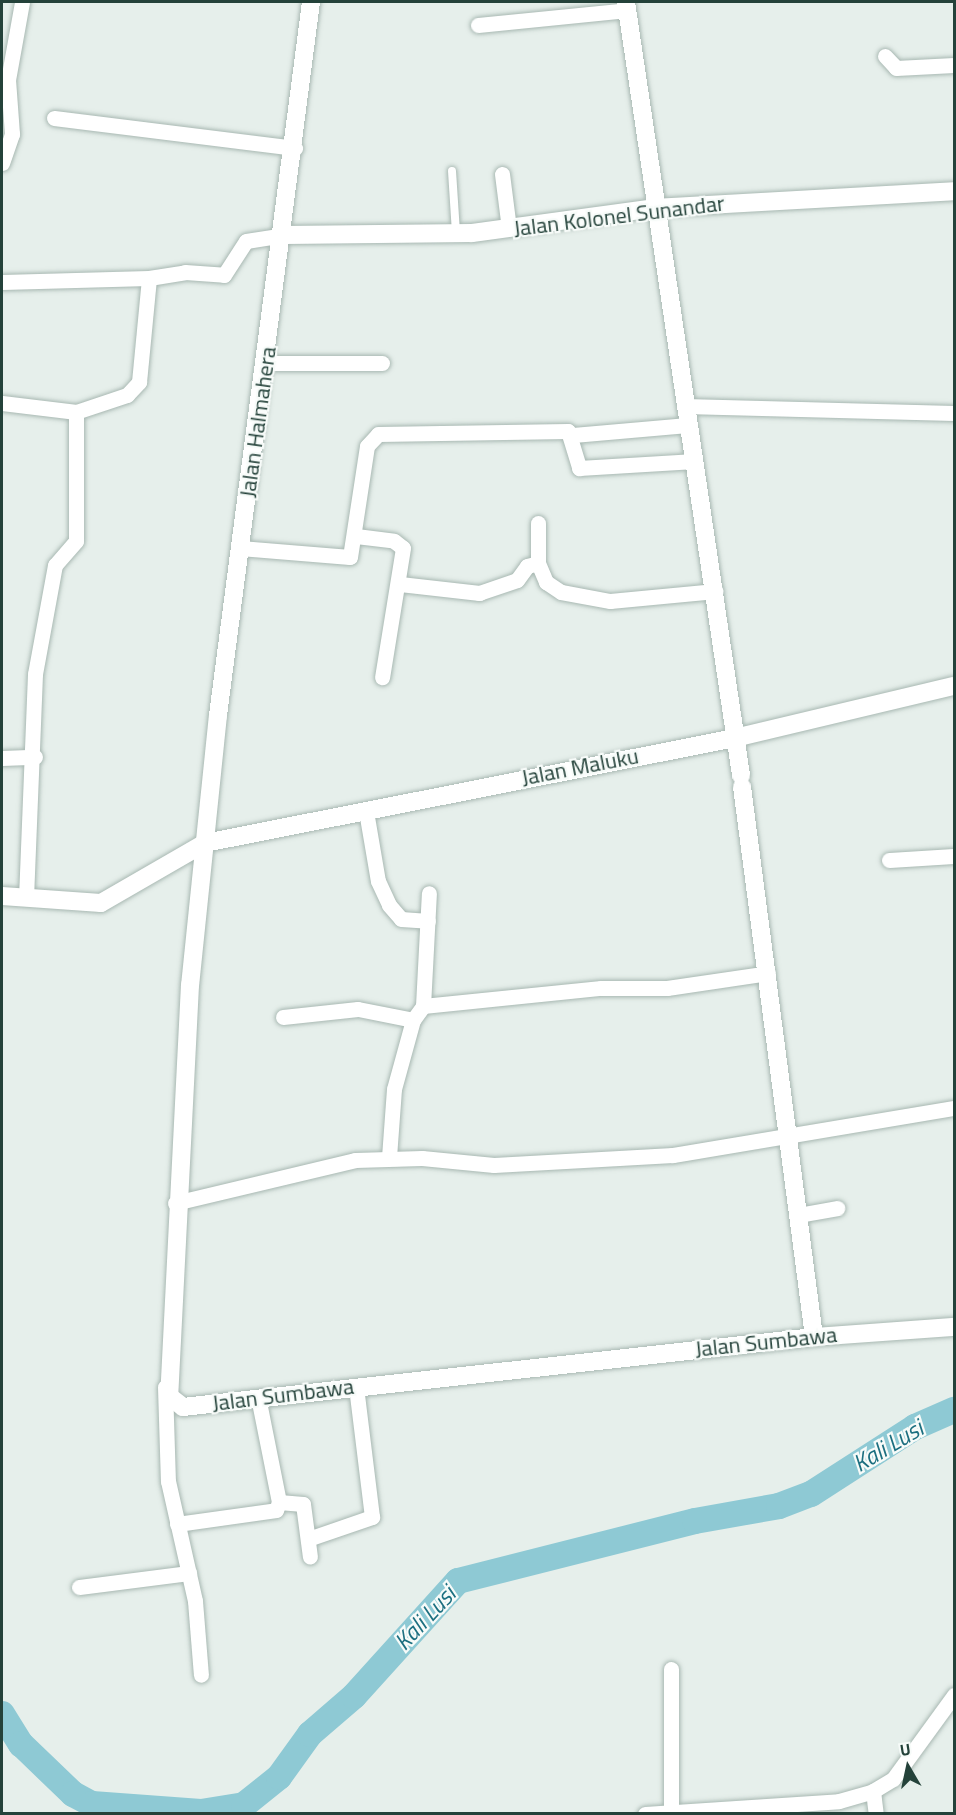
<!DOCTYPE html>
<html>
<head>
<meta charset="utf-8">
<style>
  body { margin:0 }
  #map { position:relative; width:956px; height:1815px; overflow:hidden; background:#e6efeb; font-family:"Titillium Web",sans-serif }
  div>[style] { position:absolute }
  .river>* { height:26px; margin:-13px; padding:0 13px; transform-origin:13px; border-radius:13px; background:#8ec9d4 }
  .roads { filter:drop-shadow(0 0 2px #a8b8b2) drop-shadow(0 0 2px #a8b8b2) }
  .service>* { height:8px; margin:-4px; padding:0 4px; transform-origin:4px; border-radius:4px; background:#fff }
  .minor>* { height:15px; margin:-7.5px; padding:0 7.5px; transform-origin:7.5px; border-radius:7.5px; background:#fff }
  .tertiary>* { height:18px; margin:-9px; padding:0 9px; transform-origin:9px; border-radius:9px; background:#fff }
  .secondary>* { height:18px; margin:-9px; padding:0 9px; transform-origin:9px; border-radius:9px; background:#fff }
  span { translate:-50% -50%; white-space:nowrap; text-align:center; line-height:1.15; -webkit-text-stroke:4.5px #f7fbf9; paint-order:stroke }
  .street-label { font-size:22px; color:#24423a }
  .water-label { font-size:24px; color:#1c6f80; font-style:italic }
  .frame { position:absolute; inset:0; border:3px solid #24423a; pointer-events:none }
  .north { position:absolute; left:878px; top:1737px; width:60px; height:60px; -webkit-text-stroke:4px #f7fbf9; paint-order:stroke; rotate:351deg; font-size:16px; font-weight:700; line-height:24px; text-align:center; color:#24423a }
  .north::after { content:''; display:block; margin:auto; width:21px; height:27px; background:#24423a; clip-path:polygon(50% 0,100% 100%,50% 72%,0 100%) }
</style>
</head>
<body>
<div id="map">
  <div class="river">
    <i style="left:2px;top:1714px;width:36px;rotate:58deg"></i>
    <i style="left:21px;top:1744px;width:72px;rotate:43.9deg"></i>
    <i style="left:73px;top:1794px;width:21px;rotate:28deg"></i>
    <i style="left:92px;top:1804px;width:109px;rotate:4.2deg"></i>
    <i style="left:201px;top:1812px;width:44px;rotate:-9.2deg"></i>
    <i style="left:244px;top:1805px;width:45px;rotate:-38.7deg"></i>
    <i style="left:279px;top:1777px;width:53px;rotate:-54.2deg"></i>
    <i style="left:310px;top:1734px;width:58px;rotate:-40.8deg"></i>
    <i style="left:354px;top:1696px;width:155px;rotate:-47.9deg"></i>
    <i style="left:458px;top:1581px;width:244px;rotate:-14.2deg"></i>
    <i style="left:695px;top:1521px;width:85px;rotate:-10.1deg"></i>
    <i style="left:779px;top:1506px;width:34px;rotate:-21deg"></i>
    <i style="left:811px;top:1494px;width:124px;rotate:-32.8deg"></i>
    <i style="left:915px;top:1427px;width:43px;rotate:-23.6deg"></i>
  </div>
  <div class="roads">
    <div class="service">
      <i style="left:452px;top:171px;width:62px;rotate:86.3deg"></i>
    </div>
    <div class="minor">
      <i style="left:478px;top:25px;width:150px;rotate:-5.7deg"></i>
      <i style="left:885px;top:56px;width:16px;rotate:47deg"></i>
      <i style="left:896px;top:68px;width:58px;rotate:-3deg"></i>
      <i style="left:54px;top:118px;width:243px;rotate:7.1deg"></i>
      <i style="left:2px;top:163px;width:31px;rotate:-71deg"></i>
      <i style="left:12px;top:134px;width:54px;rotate:-94.2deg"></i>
      <i style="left:8px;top:80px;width:79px;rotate:-79.8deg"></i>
      <i style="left:502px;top:174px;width:55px;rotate:82.7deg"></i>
      <i style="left:2px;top:282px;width:147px;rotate:-1.6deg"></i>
      <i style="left:149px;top:278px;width:36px;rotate:-9deg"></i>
      <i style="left:185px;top:272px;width:39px;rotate:4deg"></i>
      <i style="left:224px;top:275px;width:40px;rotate:-57.1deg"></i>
      <i style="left:246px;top:241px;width:38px;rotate:-9deg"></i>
      <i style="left:266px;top:363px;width:116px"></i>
      <i style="left:2px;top:403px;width:75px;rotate:6.9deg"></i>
      <i style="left:76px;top:412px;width:129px;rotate:90deg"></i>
      <i style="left:76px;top:541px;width:32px;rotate:131deg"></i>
      <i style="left:55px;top:565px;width:111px;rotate:100.4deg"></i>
      <i style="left:35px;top:674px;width:221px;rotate:92.3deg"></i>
      <i style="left:684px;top:406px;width:270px;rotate:1.5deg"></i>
      <i style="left:76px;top:412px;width:54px;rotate:-18.4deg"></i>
      <i style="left:127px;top:395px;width:18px;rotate:-47deg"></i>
      <i style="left:139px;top:382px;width:104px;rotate:-84.5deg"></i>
      <i style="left:573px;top:435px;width:115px;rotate:-5deg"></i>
      <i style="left:538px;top:523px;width:40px;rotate:90deg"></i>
      <i style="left:538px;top:563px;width:21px;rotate:67deg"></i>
      <i style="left:546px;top:582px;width:18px;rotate:34deg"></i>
      <i style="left:561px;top:592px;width:50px;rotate:10.4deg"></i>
      <i style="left:610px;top:601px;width:106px;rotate:-5.4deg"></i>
      <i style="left:356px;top:536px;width:38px;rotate:7deg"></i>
      <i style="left:394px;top:541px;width:11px;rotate:38deg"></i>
      <i style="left:403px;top:548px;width:131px;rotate:99.2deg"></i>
      <i style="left:240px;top:548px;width:110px;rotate:4.7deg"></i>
      <i style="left:350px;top:557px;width:112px;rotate:-81.3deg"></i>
      <i style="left:367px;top:446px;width:16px;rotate:-47deg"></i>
      <i style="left:378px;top:434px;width:190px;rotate:-0.9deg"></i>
      <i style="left:568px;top:431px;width:39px;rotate:73deg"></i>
      <i style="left:579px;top:468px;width:116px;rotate:-3.5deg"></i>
      <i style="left:400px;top:584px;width:80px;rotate:6.5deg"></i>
      <i style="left:479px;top:593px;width:40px;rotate:-18.9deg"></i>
      <i style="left:517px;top:580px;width:17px;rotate:-54deg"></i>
      <i style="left:527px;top:566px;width:11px;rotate:-15deg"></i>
      <i style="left:2px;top:758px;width:33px;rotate:-2deg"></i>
      <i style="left:366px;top:811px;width:71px;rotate:80.3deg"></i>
      <i style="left:378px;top:881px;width:26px;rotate:65deg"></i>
      <i style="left:389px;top:905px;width:18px;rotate:49deg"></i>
      <i style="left:401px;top:919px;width:27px;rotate:4deg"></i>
      <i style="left:889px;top:860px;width:65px;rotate:-3.5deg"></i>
      <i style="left:423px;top:1006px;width:113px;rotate:-87deg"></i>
      <i style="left:283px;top:1017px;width:75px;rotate:-6.1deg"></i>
      <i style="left:358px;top:1009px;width:56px;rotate:11.3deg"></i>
      <i style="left:389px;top:1157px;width:68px;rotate:-85.8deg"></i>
      <i style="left:394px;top:1089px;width:72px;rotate:-74.6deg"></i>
      <i style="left:413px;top:1020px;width:17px;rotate:-54deg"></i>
      <i style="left:423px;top:1006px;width:179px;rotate:-5.8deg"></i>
      <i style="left:601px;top:988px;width:66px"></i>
      <i style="left:667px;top:988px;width:102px;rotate:-8.4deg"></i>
      <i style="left:175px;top:1203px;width:185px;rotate:-13.4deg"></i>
      <i style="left:355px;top:1160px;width:67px;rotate:-1.7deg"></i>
      <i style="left:422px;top:1158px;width:72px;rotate:5.6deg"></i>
      <i style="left:494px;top:1165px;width:179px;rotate:-3.2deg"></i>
      <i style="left:673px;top:1155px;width:285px;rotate:-9.5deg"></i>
      <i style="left:798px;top:1215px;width:40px;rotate:-10deg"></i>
      <i style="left:165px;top:1387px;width:94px;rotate:88.2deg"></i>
      <i style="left:168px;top:1481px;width:123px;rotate:77.3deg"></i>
      <i style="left:195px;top:1601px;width:74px;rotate:85.4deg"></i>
      <i style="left:279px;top:1502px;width:24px;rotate:5deg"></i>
      <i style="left:303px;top:1504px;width:53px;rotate:82.5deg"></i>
      <i style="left:177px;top:1524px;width:100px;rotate:-8deg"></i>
      <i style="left:276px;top:1510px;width:9px;rotate:-69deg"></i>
      <i style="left:279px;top:1502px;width:107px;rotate:-101.3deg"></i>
      <i style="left:308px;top:1539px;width:68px;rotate:-19deg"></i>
      <i style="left:372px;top:1517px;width:132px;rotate:-97deg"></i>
      <i style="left:79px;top:1587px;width:111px;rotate:-7.3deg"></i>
      <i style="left:873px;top:1791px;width:23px;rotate:83deg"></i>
      <i style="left:671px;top:1812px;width:143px;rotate:-90deg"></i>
      <i style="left:645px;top:1814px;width:194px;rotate:-3.8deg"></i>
      <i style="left:839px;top:1801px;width:35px;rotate:-16deg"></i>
      <i style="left:873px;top:1791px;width:23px;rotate:-31deg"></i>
      <i style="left:893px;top:1779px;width:104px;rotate:-54deg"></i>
    </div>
    <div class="tertiary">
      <i style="left:284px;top:235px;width:188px;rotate:-0.6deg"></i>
      <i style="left:472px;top:233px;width:184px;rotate:-7.8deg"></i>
      <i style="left:654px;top:208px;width:300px;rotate:-3.2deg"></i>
      <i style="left:2px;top:896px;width:99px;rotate:4deg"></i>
      <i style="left:101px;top:903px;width:120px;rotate:-30deg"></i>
    </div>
    <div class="secondary">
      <i style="left:311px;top:2px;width:719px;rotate:97.43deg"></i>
      <i style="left:218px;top:715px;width:271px;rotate:95.9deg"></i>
      <i style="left:190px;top:985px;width:412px;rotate:92.9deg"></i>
      <i style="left:169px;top:1396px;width:18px;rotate:38deg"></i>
      <i style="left:183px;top:1407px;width:635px;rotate:-6.33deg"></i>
      <i style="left:814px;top:1337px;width:140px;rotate:-4.1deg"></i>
      <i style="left:626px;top:2px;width:782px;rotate:81.54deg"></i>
      <i style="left:742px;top:787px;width:555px;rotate:82.54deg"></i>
      <i style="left:205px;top:843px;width:540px;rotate:-11.21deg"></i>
      <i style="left:735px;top:738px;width:225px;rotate:-13.4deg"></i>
    </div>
  </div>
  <div class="street-label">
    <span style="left:619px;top:216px;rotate:-7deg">Jalan Kolonel Sunandar</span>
    <span style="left:258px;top:422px;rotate:-82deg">Jalan Halmahera</span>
    <span style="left:580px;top:767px;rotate:-11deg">Jalan Maluku</span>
    <span style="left:766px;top:1342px;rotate:-6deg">Jalan Sumbawa</span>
    <span style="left:283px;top:1395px;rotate:-7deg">Jalan Sumbawa</span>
  </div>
  <div class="water-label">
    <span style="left:888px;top:1446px;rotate:-31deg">Kali Lusi</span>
    <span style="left:425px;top:1618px;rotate:-47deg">Kali Lusi</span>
  </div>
  <div class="frame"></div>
  <div class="north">U</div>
</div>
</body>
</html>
